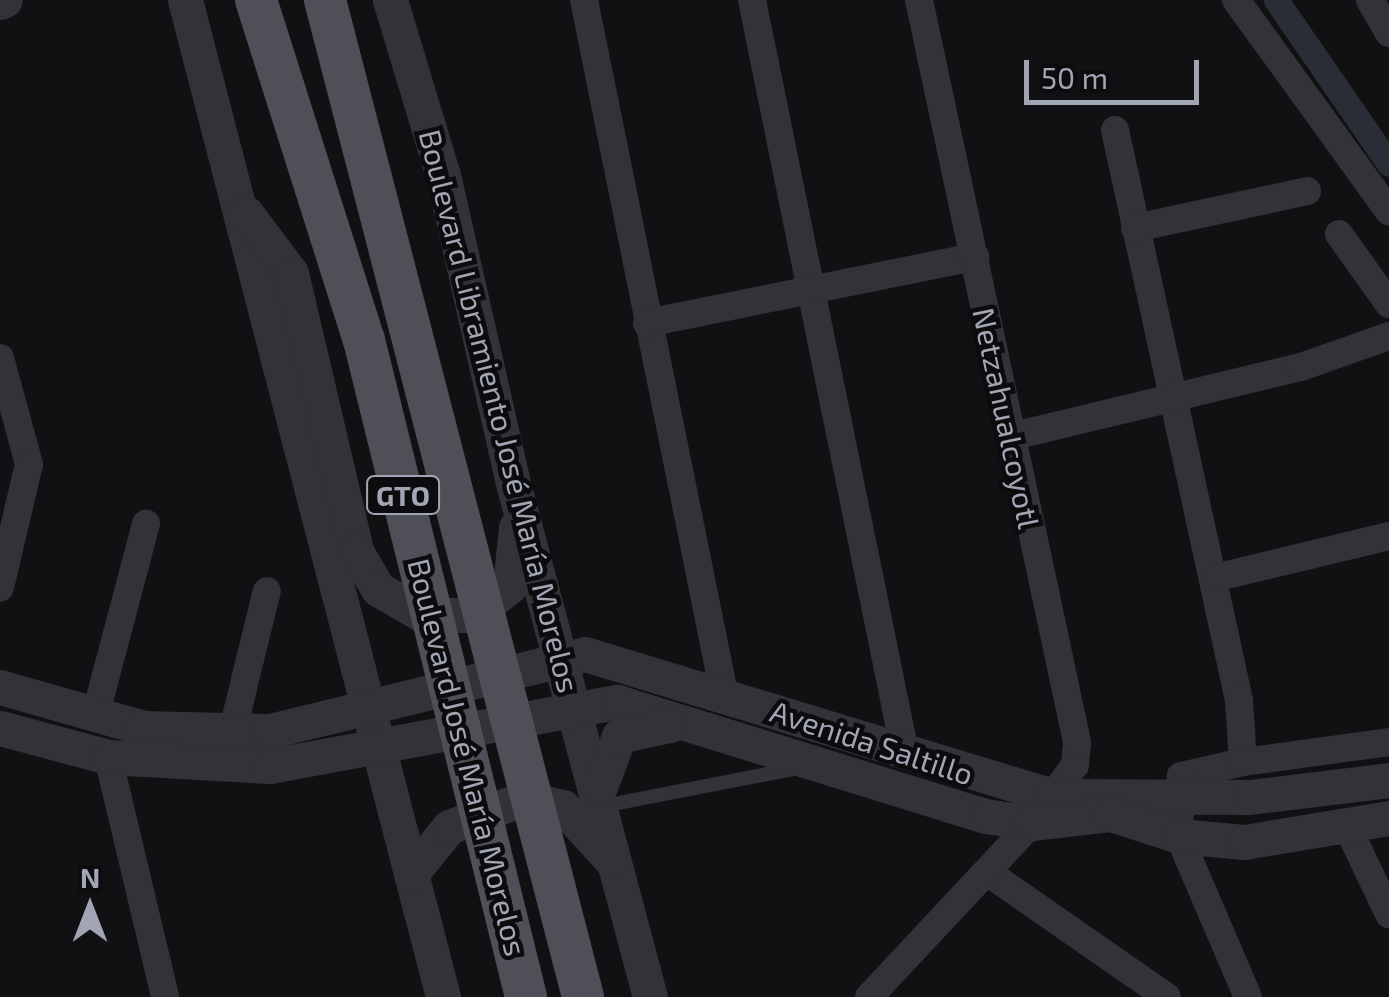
<!DOCTYPE html>
<html>
<head>
<meta charset="utf-8">
<style>
  body { margin:0 }
  #map { position:relative; width:1389px; height:997px; overflow:hidden; background:#111113; font-family:"Exo 2",sans-serif }
  div>[style] { position:absolute }
  .canal>* { height:25px; margin:-12.5px; padding:0 12.5px; transform-origin:12.5px; border-radius:12.5px; background:#282d36 }
  .service>* { height:14px; margin:-7px; padding:0 7px; transform-origin:7px; border-radius:7px; background:#323238 }
  .minor>* { height:28px; margin:-14px; padding:0 14px; transform-origin:14px; border-radius:14px; background:#323238 }
  .tertiary>* { height:35px; margin:-17.5px; padding:0 17.5px; transform-origin:17.5px; border-radius:17.5px; background:#323238 }
  .primary-bridge>* { height:42px; margin:-21px; padding:0 21px; transform-origin:21px; border-radius:21px; background:#4e4f57 }
  span { translate:-50% -50%; white-space:nowrap; text-align:center; line-height:1.15; -webkit-text-stroke:9px #0c0c0e; paint-order:stroke }
  .shield-label span { padding:2px 8px; background:#0c0c0e; border:2px solid; border-radius:8px; -webkit-text-stroke-width:0 }
  .shield-label { font-size:28px; color:#a2a5b3; font-weight:700 }
  .street-label { font-size:30px; color:#a2a5b3 }
  .north { position:absolute; left:40px; top:857px; width:100px; height:100px; -webkit-text-stroke:8px #0c0c0e; paint-order:stroke; rotate:0deg; font-size:28px; font-weight:700; line-height:40px; text-align:center; color:#a2a5b3 }
  .north::after { content:''; display:block; margin:auto; width:35px; height:45px; background:#a2a5b3; clip-path:polygon(50% 0,100% 100%,50% 72%,0 100%) }
  .scale { position:absolute; left:1024px; top:60px; width:175px; height:45px; box-sizing:border-box; border:5px solid #a2a5b3; border-top:0; padding-left:12px; font-size:30px; line-height:35px; white-space:nowrap; color:#a2a5b3; -webkit-text-stroke:8px #0c0c0e; paint-order:stroke }
</style>
</head>
<body>
<div id="map">
  <div class="canal">
    <i style="left:1276px;top:0;width:199px;rotate:55.4deg"></i>
  </div>
  <div class="service">
    <i style="left:603px;top:806px;width:200px;rotate:-11deg"></i>
  </div>
  <div class="minor">
    <i style="left:584px;top:0;width:707px;rotate:78.58deg"></i>
    <i style="left:752px;top:0;width:768px;rotate:78.51deg"></i>
    <i style="left:1236px;top:0;width:261px;rotate:54.1deg"></i>
    <i style="left:1370px;top:0;width:38px;rotate:60deg"></i>
    <i style="left:1115px;top:130px;width:583px;rotate:77.73deg"></i>
    <i style="left:1239px;top:700px;width:62px;rotate:86.3deg"></i>
    <i style="left:1243px;top:762px;width:64px;rotate:167.3deg"></i>
    <i style="left:1181px;top:776px;width:60px;rotate:91.9deg"></i>
    <i style="left:1179px;top:836px;width:175px;rotate:66.8deg"></i>
    <i style="left:1135px;top:228px;width:176px;rotate:-12.1deg"></i>
    <i style="left:1339px;top:234px;width:86px;rotate:54.5deg"></i>
    <i style="left:647px;top:323px;width:335px;rotate:-11.4deg"></i>
    <i style="left:0;top:358px;width:110px;rotate:74.7deg"></i>
    <i style="left:29px;top:464px;width:127px;rotate:103.2deg"></i>
    <i style="left:1009px;top:437px;width:300px;rotate:-13.5deg"></i>
    <i style="left:1301px;top:367px;width:93px;rotate:-19.4deg"></i>
    <i style="left:1214px;top:578px;width:180px;rotate:-13.5deg"></i>
    <i style="left:96px;top:713px;width:196px;rotate:-75.2deg"></i>
    <i style="left:232px;top:733px;width:146px;rotate:-76.2deg"></i>
    <i style="left:108px;top:757px;width:247px;rotate:76.6deg"></i>
    <i style="left:1243px;top:762px;width:147px;rotate:-7.8deg"></i>
    <i style="left:1346px;top:824px;width:100px;rotate:64.5deg"></i>
    <i style="left:987px;top:872px;width:219px;rotate:34.8deg"></i>
    <i style="left:869px;top:997px;width:238px;rotate:-46.9deg"></i>
    <i style="left:1032px;top:823px;width:72px;rotate:-53.4deg"></i>
    <i style="left:1075px;top:765px;width:23px;rotate:-85deg"></i>
    <i style="left:1077px;top:742px;width:759px;rotate:-102.02deg"></i>
  </div>
  <div class="tertiary">
    <i style="left:185px;top:0;width:1030px;rotate:75.49deg"></i>
    <i style="left:390px;top:0;width:183px;rotate:73.2deg"></i>
    <i style="left:443px;top:175px;width:320px;rotate:77.2deg"></i>
    <i style="left:514px;top:487px;width:528px;rotate:75.07deg"></i>
    <i style="left:0;top:2px;width:5px;rotate:-22deg"></i>
    <i style="left:246px;top:213px;width:75px;rotate:53.1deg"></i>
    <i style="left:291px;top:273px;width:285px;rotate:76.8deg"></i>
    <i style="left:356px;top:551px;width:44px;rotate:59.9deg"></i>
    <i style="left:378px;top:589px;width:52px;rotate:30deg"></i>
    <i style="left:423px;top:615px;width:50px"></i>
    <i style="left:473px;top:615px;width:47px;rotate:-38.1deg"></i>
    <i style="left:510px;top:586px;width:59px;rotate:-84.2deg"></i>
    <i style="left:0;top:687px;width:150px;rotate:15.9deg"></i>
    <i style="left:144px;top:728px;width:126px;rotate:1.4deg"></i>
    <i style="left:270px;top:731px;width:324px;rotate:-13.7deg"></i>
    <i style="left:585px;top:654px;width:488px;rotate:16.9deg"></i>
    <i style="left:1052px;top:796px;width:197px;rotate:0.3deg"></i>
    <i style="left:1249px;top:797px;width:141px;rotate:-6.9deg"></i>
    <i style="left:0;top:728px;width:112px;rotate:15deg"></i>
    <i style="left:108px;top:757px;width:162px;rotate:3.2deg"></i>
    <i style="left:270px;top:766px;width:353px;rotate:-10.5deg"></i>
    <i style="left:617px;top:702px;width:385px;rotate:17.2deg"></i>
    <i style="left:985px;top:816px;width:48px;rotate:8.5deg"></i>
    <i style="left:1032px;top:823px;width:80px;rotate:-6.5deg"></i>
    <i style="left:1111px;top:814px;width:71px;rotate:17.9deg"></i>
    <i style="left:1179px;top:836px;width:65px;rotate:5.3deg"></i>
    <i style="left:1244px;top:842px;width:147px;rotate:-9.4deg"></i>
    <i style="left:600px;top:787px;width:54px;rotate:-69.6deg"></i>
    <i style="left:619px;top:736px;width:52px;rotate:-12.2deg"></i>
    <i style="left:411px;top:874px;width:60px;rotate:-51deg"></i>
    <i style="left:449px;top:827px;width:80px;rotate:-21.1deg"></i>
    <i style="left:524px;top:798px;width:40px;rotate:13deg"></i>
    <i style="left:563px;top:807px;width:72px;rotate:47.8deg"></i>
  </div>
  <div class="primary-bridge">
    <i style="left:256px;top:0;width:357px;rotate:72.4deg"></i>
    <i style="left:364px;top:340px;width:677px;rotate:76.15deg"></i>
    <i style="left:325px;top:0;width:1030px;rotate:75.49deg"></i>
  </div>
  <div class="shield-label">
    <span style="left:403px;top:495px">GTO</span>
  </div>
  <div class="street-label">
    <span style="left:500px;top:411px;rotate:76deg">Boulevard Libramiento José María Morelos</span>
    <span style="left:1007px;top:418px;rotate:78deg">Netzahualcoyotl</span>
    <span style="left:872px;top:742px;rotate:18deg">Avenida Saltillo</span>
    <span style="left:468px;top:757px;rotate:76deg">Boulevard José María Morelos</span>
  </div>
  <div class="north">N</div>
  <div class="scale">50 m</div>
</div>
</body>
</html>
